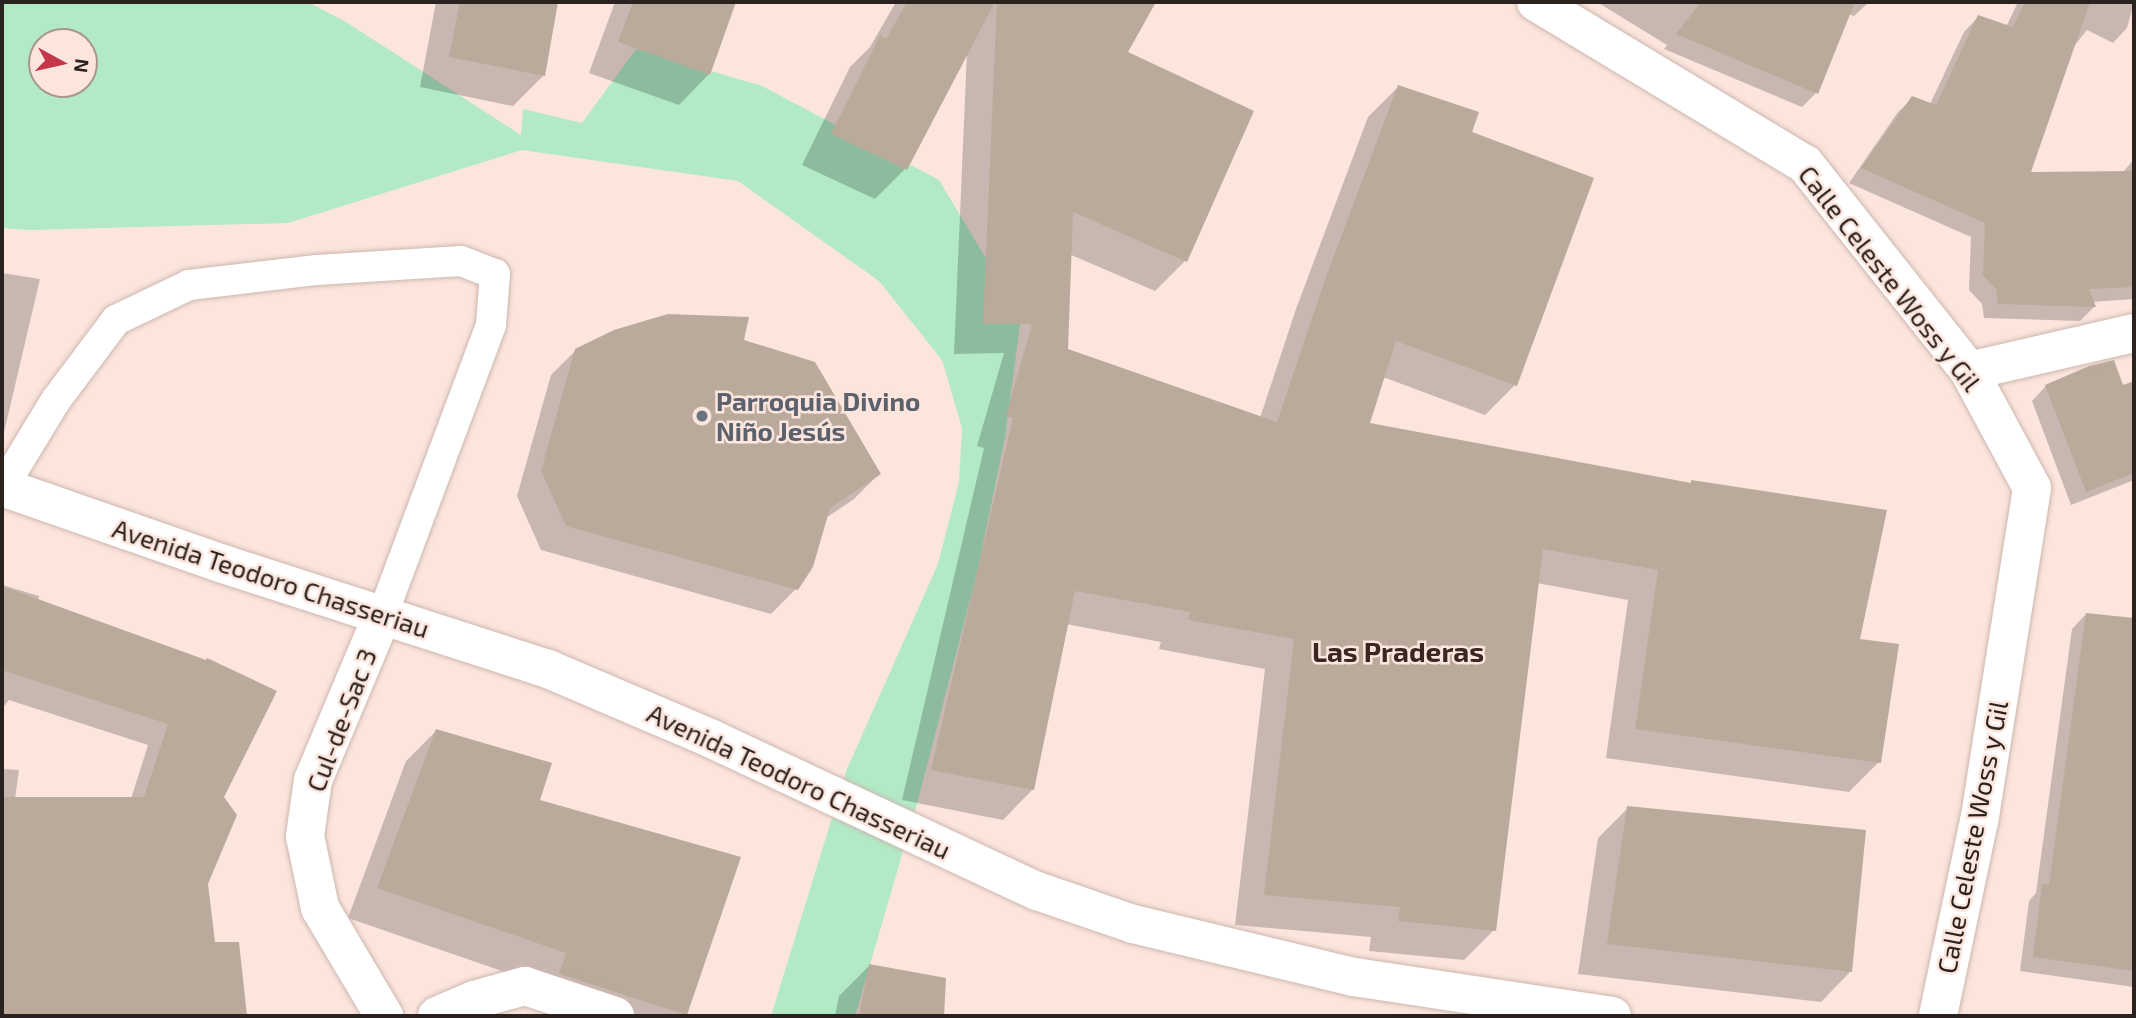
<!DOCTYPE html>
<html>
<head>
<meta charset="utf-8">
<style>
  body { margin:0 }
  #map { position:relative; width:2136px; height:1018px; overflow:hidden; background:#fbe5dc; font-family:"Exo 2",sans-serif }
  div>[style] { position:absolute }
  .green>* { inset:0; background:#b1eac5 }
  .shadow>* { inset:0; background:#0003 }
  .building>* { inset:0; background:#b9aa9b }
  .roads { filter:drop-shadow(0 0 2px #cdb7af) drop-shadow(0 0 2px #cdb7af) }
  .service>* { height:30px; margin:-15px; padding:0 15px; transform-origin:15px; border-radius:15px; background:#fff }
  .minor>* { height:38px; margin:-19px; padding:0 19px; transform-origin:19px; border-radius:19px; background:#fff }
  .tertiary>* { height:38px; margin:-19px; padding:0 19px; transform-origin:19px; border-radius:19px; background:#fff }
  .dots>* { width:19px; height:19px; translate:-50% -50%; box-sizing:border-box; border:4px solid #fbe5dc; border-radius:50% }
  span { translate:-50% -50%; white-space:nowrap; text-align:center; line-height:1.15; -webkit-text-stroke:5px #fbe5dc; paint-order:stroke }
  .street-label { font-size:26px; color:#2a221e }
  .worship-label { font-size:26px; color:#5b616d; font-weight:700 }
  .left { translate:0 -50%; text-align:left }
  .neighbourhood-label { font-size:28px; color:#382821; font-weight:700 }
  .frame { position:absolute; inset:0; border:4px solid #2a221e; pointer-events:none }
  .north { position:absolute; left:28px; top:28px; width:70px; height:70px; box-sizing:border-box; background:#fbe5dc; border:2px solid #a79790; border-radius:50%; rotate:98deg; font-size:19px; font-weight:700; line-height:28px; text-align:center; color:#2a221e }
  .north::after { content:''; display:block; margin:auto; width:24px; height:32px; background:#c6364a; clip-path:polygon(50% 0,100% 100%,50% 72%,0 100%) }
</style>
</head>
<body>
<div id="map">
  <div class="green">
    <i style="clip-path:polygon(evenodd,2px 2px,308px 2px,346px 22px,521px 135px,523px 109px,582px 123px,636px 49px,762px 86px,939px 180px,1021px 317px,1005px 437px,977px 573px,918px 800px,855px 1016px,771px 1016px,847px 769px,938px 564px,959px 482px,962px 428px,942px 360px,879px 281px,738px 181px,522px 150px,288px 223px,29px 230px,2px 228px,2px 2px,42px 42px,84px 42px,84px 84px,42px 84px,42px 42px)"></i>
  </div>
  <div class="shadow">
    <i style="clip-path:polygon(436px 2px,556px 2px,543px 76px,513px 106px,420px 87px)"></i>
    <i style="clip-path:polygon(615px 2px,734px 2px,709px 74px,679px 105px,589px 73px)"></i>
    <i style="clip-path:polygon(896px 2px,1154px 2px,1126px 53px,1185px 261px,1155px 291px,1069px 254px,1066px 350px,1260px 418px,1296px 309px,1368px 117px,1398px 87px,1470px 134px,1515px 385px,1485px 415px,1383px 377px,1367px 424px,1690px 484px,1692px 482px,1858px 641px,1879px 762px,1849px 792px,1606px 758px,1628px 600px,1537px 583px,1494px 930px,1464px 960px,1369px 951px,1371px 937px,1235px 925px,1265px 669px,1159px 649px,1161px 642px,1066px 624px,1033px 789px,1003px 820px,902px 800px,984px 448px,977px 446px,1004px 353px,954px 354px,967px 52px,905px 169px,875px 199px,802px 165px,850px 67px,870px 47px)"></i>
    <i style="clip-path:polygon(1597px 2px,1869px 2px,1854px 16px,1848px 14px,1816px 93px,1802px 107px,1664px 49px,1667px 45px)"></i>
    <i style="clip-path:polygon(2018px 2px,2134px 2px,2127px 28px,2113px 43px,2087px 30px,2071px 50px,2029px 174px,2041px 272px,2134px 159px,2134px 299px,2092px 302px,2094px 307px,2080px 321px,1984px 318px,1982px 304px,1969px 290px,1971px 237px,1849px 183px,1898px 112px,1913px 98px,1930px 104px,1964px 32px,1978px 17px,2006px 27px)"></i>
    <i style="clip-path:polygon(2px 273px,40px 279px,2px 441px)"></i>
    <i style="clip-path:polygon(576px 350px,879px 474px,854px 499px,826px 518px,796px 589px,771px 614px,541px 550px,517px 496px,551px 375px)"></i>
    <i style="clip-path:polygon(2134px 383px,2134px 480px,2071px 505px,2032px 401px,2046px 386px,2122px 387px)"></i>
    <i style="clip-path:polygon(2px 585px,39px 596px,38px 601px,205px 662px,222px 798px,206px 884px,214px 944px,237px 944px,245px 1016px,2px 1016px,2px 769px,19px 770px,15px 799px,131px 799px,148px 745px,9px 700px,2px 709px)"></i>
    <i style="clip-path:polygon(2086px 614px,2134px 619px,2134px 987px,2020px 971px,2029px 901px,2036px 893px,2072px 629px)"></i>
    <i style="clip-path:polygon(436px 731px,537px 801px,686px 1014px,684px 1016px,569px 1016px,537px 983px,348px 918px,406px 761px)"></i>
    <i style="clip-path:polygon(1628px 808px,1851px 971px,1821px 1002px,1578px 974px,1598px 838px)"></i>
    <i style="clip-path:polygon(869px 966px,944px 980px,942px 1016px,835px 1016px,839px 996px)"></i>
  </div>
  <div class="building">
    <i style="clip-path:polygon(460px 2px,558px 2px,545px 76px,449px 57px)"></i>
    <i style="clip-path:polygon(633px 2px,736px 2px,710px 75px,618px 42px)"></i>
    <i style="clip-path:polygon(907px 2px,995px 2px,907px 170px,831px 134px,880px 35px,886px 39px)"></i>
    <i style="clip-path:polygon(997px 2px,1156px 2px,1128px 52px,1254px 111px,1187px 262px,1073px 212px,1068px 349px,1277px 422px,1326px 277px,1398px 85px,1479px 112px,1472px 132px,1594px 178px,1517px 386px,1396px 341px,1370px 423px,1691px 483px,1691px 480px,1887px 510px,1860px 639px,1899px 644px,1881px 763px,1635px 729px,1658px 570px,1543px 549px,1496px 931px,1398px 921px,1400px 907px,1264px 895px,1294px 639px,1188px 620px,1190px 612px,1075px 591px,1034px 790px,931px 770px,1013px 418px,1006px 416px,1032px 324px,983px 324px)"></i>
    <i style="clip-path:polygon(1701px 2px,1855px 2px,1818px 94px,1676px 34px)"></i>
    <i style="clip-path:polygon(2025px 2px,2090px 2px,2031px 172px,2134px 171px,2134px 287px,2089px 289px,2096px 307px,1998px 304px,1996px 289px,1983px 275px,1985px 223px,1861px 168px,1912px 96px,1936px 105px,1978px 15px,2013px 27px)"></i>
    <i style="clip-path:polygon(668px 314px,749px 317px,744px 340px,815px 362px,881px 474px,830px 508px,813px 567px,798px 590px,566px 526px,541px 471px,575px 349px,614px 330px)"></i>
    <i style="clip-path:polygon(2114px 360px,2123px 385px,2134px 381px,2134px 473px,2086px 492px,2045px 385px,2089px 366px)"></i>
    <i style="clip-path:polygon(2px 586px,206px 660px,207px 658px,277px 691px,224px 797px,237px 815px,208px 884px,215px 942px,239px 942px,247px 1016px,2px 1016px,2px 797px,144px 797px,168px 724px,2px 670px)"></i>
    <i style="clip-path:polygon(2086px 613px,2134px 618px,2134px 971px,2033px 957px,2042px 884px,2049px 885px)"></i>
    <i style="clip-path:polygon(436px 729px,552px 763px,540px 800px,741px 857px,687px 1015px,559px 974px,566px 953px,377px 888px)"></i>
    <i style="clip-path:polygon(1627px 806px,1866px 830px,1852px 972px,1607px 944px)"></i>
    <i style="clip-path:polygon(869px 964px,946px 978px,944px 1016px,859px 1016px)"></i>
  </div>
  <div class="roads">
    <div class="service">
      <i style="left:3px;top:487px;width:102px;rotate:-58.7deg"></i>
      <i style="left:56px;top:400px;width:100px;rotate:-53.1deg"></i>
      <i style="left:116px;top:320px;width:81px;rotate:-25.6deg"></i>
      <i style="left:189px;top:285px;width:129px;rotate:-6.7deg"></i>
      <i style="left:317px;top:270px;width:144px;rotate:-3.6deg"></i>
      <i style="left:461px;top:261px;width:36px;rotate:21deg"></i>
      <i style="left:495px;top:274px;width:51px;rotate:94.5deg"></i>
      <i style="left:491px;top:325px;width:311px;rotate:110.5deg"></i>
    </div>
    <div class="minor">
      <i style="left:1536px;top:2px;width:314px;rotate:31.1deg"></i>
      <i style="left:1805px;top:164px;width:264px;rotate:51.6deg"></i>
      <i style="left:1969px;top:371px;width:133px;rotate:61.7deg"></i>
      <i style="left:2032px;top:488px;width:337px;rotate:99deg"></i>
      <i style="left:1979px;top:821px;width:199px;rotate:101.9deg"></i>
      <i style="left:1969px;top:371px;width:169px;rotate:-13deg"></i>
      <i style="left:382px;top:616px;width:178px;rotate:112.8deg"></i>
      <i style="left:313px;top:780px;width:57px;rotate:98.1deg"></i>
      <i style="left:305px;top:836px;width:74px;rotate:78.2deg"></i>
      <i style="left:320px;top:908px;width:126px;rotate:59.3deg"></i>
      <i style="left:437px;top:1016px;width:40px;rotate:-23.4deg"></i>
      <i style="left:474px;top:1000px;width:53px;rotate:-15.4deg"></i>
      <i style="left:525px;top:986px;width:95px;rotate:18.4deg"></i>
    </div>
    <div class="tertiary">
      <i style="left:2px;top:487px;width:234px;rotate:19.2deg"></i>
      <i style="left:223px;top:564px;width:342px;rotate:17.9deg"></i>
      <i style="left:548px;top:669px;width:178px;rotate:23.1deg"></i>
      <i style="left:712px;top:739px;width:359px;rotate:25.1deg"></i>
      <i style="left:1037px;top:891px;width:102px;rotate:19deg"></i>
      <i style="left:1133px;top:924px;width:227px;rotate:13.5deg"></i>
      <i style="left:1354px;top:977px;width:261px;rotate:8.6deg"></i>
    </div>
  </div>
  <div class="dots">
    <i style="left:702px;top:416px;background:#6b7280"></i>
  </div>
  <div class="street-label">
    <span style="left:1890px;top:278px;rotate:52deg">Calle Celeste Woss y Gil</span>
    <span style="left:271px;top:578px;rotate:18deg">Avenida Teodoro Chasseriau</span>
    <span style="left:341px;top:720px;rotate:-69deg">Cul-de-Sac 3</span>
    <span style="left:799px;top:781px;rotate:25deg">Avenida Teodoro Chasseriau</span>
    <span style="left:1972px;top:837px;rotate:-79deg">Calle Celeste Woss y Gil</span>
  </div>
  <div class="worship-label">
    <span class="left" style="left:716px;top:416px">Parroquia Divino<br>Niño Jesús</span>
  </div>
  <div class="neighbourhood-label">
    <span style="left:1398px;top:651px">Las Praderas</span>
  </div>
  <div class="frame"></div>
  <div class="north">N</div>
</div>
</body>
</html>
